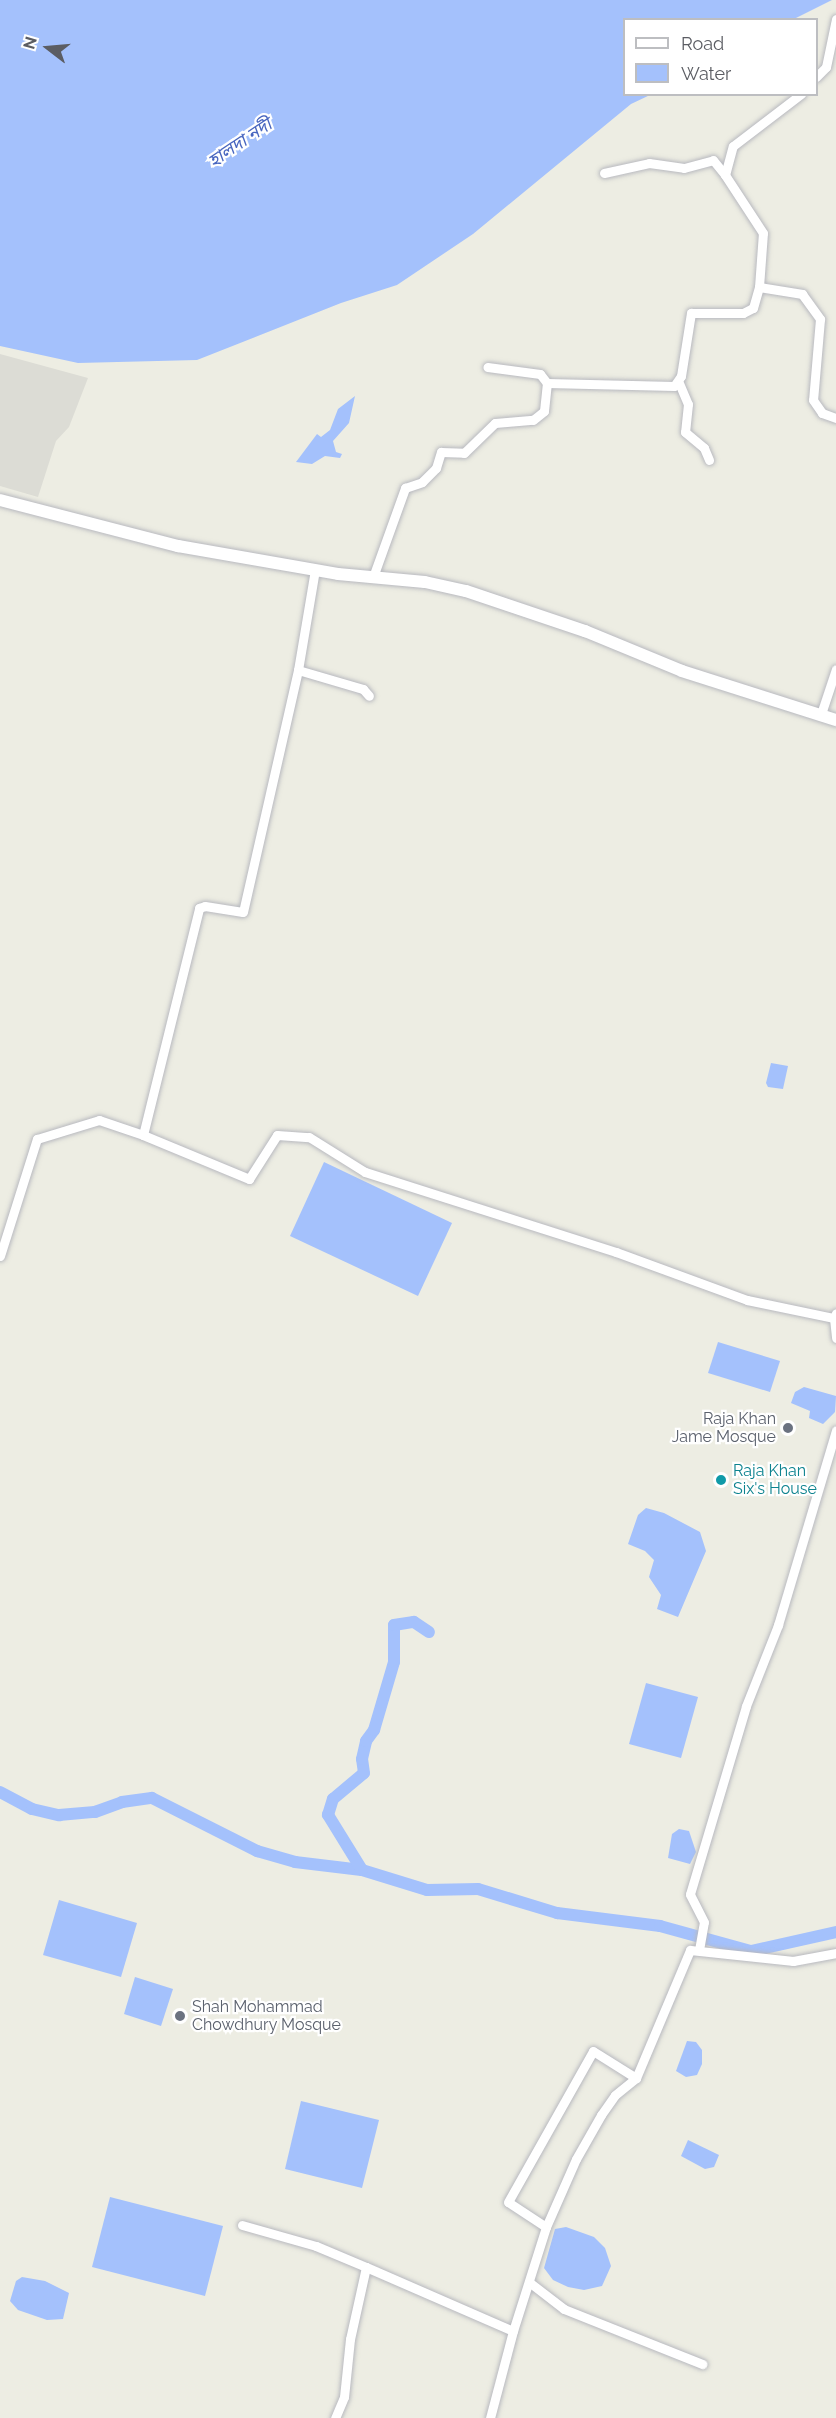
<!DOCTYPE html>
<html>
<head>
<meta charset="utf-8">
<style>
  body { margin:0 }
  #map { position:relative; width:836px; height:2418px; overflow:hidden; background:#edede3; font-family:Raleway,"Noto Sans Bengali",sans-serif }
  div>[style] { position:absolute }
  .industrial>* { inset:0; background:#dcdcd5 }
  .water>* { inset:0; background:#a4c1fc }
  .canal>* { height:12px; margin:-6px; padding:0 6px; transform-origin:6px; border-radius:6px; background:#a4c1fc }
  .roads { filter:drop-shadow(0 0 2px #b8b9bf) drop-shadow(0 0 2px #b8b9bf) }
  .street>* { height:9px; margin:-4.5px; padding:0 4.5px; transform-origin:4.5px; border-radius:4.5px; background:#fff }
  .secondary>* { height:12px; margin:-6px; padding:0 6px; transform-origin:6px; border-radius:6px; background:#fff }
  .dots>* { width:16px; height:16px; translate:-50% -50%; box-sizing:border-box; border:3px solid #fff; border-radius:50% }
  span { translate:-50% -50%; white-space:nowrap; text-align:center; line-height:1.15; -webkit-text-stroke:4.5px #fff; paint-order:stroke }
  .worship-label { font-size:16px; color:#5b616d }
  .right { translate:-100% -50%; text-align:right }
  .left { translate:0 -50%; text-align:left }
  .culture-label { font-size:16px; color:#0d838f }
  .water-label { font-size:18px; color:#4765bf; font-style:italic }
  .legend { position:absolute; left:623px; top:18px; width:195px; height:78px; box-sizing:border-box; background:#fff; border:2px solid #bdbec1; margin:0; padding:8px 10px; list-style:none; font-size:18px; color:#5b5d63 }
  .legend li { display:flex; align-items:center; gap:12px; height:30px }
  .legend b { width:30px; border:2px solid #bdbec1 }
  .north { position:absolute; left:18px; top:18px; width:60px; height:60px; -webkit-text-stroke:4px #fff; paint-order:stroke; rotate:286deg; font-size:16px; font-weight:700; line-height:24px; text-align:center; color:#5b5d63 }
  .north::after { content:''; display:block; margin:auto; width:21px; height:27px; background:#5b5d63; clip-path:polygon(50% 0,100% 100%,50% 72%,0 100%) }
</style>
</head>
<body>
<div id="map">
  <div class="industrial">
    <i style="clip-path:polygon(0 354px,88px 378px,69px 427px,56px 441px,38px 497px,0 486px)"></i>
  </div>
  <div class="water">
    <i style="clip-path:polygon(0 0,832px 0,794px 19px,624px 20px,624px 94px,650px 95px,631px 104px,473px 234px,397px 285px,341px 303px,197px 360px,78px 363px,0 346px)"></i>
    <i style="clip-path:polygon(355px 396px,349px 423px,333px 441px,336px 452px,342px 454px,340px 458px,325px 456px,312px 464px,296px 462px,317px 434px,321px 437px,330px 430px,338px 409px)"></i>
    <i style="clip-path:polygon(771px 1063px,788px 1066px,783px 1089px,768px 1087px,766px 1083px)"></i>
    <i style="clip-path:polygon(324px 1162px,452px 1223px,418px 1296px,290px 1236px)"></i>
    <i style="clip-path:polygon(718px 1342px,780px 1361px,770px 1392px,708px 1373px)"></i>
    <i style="clip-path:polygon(804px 1387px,836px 1396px,835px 1412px,823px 1424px,809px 1418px,810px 1411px,791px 1403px,795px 1392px)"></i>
    <i style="clip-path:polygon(646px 1508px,664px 1513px,700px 1532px,706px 1551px,678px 1617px,657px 1609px,661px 1595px,649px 1577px,654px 1560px,645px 1551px,628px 1544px,638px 1515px)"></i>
    <i style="clip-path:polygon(646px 1683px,698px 1697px,681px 1758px,629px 1744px)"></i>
    <i style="clip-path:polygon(679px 1829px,689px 1831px,696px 1852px,690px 1864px,668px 1858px,672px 1834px)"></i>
    <i style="clip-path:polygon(59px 1900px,137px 1923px,121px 1977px,43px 1955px)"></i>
    <i style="clip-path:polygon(135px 1977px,173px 1989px,161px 2026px,124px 2014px)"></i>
    <i style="clip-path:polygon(687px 2041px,696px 2042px,702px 2050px,702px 2064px,697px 2075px,686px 2077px,676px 2071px)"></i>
    <i style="clip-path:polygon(301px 2101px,379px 2120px,362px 2188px,285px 2169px)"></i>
    <i style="clip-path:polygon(688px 2140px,719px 2155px,714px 2167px,705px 2169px,681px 2156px)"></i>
    <i style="clip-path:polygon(110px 2197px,223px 2226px,205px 2296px,92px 2267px)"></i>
    <i style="clip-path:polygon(566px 2227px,594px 2237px,605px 2248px,611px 2266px,602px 2286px,584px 2290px,568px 2287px,553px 2280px,544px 2268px,555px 2229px)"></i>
    <i style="clip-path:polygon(22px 2277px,45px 2281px,69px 2293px,63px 2319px,47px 2320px,18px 2310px,10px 2301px,16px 2281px)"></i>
  </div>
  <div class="canal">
    <i style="left:0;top:1792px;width:36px;rotate:28deg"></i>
    <i style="left:32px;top:1809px;width:28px;rotate:13deg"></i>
    <i style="left:59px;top:1815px;width:36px;rotate:-5deg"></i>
    <i style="left:95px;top:1812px;width:29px;rotate:-20deg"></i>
    <i style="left:122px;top:1802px;width:30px;rotate:-8deg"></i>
    <i style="left:152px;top:1798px;width:118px;rotate:26.8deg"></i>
    <i style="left:257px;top:1851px;width:40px;rotate:16deg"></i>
    <i style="left:295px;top:1862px;width:67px;rotate:6.8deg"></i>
    <i style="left:362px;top:1870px;width:68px;rotate:17.1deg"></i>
    <i style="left:427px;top:1890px;width:51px;rotate:-1.1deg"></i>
    <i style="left:478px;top:1889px;width:83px;rotate:16.9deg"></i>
    <i style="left:557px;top:1913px;width:104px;rotate:7.2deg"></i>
    <i style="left:660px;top:1926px;width:94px;rotate:15.4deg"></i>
    <i style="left:751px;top:1951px;width:87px;rotate:-12.6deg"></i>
    <i style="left:362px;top:1870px;width:65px;rotate:-121.7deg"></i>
    <i style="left:328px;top:1815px;width:17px;rotate:-73deg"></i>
    <i style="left:333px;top:1799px;width:40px;rotate:-40deg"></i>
    <i style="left:364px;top:1773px;width:14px;rotate:-98deg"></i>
    <i style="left:362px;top:1759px;width:18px;rotate:-77deg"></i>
    <i style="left:366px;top:1741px;width:14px;rotate:-54deg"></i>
    <i style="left:374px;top:1730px;width:71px;rotate:-73.6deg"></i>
    <i style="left:394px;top:1662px;width:37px;rotate:-90deg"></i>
    <i style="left:394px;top:1625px;width:20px;rotate:-9deg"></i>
    <i style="left:414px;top:1622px;width:18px;rotate:34deg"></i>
  </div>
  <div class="roads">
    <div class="street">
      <i style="left:816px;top:77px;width:14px;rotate:-45deg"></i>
      <i style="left:826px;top:67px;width:49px;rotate:-78.2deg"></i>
      <i style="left:604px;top:173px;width:46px;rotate:-12.5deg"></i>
      <i style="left:649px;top:163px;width:35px;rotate:8deg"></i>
      <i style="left:684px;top:168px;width:30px;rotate:-15deg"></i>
      <i style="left:713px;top:160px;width:19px;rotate:51deg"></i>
      <i style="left:759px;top:287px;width:44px;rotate:9.2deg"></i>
      <i style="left:802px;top:294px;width:31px;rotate:54deg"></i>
      <i style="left:820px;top:319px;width:81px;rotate:94.9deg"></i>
      <i style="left:813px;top:400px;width:16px;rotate:55deg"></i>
      <i style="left:822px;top:413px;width:15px;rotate:20deg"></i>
      <i style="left:547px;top:383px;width:127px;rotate:1.4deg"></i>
      <i style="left:674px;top:386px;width:12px;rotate:-55deg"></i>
      <i style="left:681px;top:376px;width:64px;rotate:-81deg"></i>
      <i style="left:691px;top:313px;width:52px"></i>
      <i style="left:743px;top:313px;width:11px;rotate:-27deg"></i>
      <i style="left:753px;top:308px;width:22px;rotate:-74deg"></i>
      <i style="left:759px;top:287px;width:54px;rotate:-85.8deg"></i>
      <i style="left:763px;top:233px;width:69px;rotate:-123.2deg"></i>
      <i style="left:725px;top:175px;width:30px;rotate:-75deg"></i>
      <i style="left:733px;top:146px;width:86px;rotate:-37.4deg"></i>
      <i style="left:679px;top:383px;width:23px;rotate:67deg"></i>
      <i style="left:688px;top:404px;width:28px;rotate:96deg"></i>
      <i style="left:685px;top:432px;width:25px;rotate:40deg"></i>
      <i style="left:704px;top:448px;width:13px;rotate:67deg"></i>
      <i style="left:373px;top:577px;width:95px;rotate:-70.2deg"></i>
      <i style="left:405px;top:488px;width:18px;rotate:-19deg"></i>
      <i style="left:422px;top:482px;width:20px;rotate:-45deg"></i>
      <i style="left:436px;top:468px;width:17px;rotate:-73deg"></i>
      <i style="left:441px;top:452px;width:23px;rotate:2deg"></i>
      <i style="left:464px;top:453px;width:43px;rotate:-44.1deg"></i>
      <i style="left:495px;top:423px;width:38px;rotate:-5deg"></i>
      <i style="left:533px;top:420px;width:14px;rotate:-39deg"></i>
      <i style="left:544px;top:411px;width:28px;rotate:-84deg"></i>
      <i style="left:547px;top:383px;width:11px;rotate:-128deg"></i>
      <i style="left:540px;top:374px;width:53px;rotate:-172.5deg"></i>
      <i style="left:298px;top:670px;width:68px;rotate:16.3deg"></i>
      <i style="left:363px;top:689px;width:9px;rotate:49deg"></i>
      <i style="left:821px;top:714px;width:47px;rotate:-71.6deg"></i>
      <i style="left:143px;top:1135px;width:115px;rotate:22.5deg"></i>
      <i style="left:249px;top:1179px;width:52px;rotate:-57.5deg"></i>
      <i style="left:277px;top:1135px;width:32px;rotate:4deg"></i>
      <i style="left:309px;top:1137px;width:66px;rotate:32deg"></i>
      <i style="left:365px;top:1172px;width:263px;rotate:17.7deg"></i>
      <i style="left:616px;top:1252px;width:140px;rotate:20.1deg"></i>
      <i style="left:747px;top:1300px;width:89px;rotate:11.7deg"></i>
      <i style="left:834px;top:1318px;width:5px;rotate:-68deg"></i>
      <i style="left:0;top:1256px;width:123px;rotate:-72.5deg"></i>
      <i style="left:37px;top:1139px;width:65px;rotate:-17deg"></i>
      <i style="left:99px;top:1120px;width:46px;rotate:18.8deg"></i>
      <i style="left:143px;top:1135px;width:234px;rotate:-76.1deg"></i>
      <i style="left:199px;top:908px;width:6px;rotate:-18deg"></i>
      <i style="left:205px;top:906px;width:38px;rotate:9deg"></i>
      <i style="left:243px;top:912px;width:248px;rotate:-77.2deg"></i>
      <i style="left:298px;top:670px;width:101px;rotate:-80.4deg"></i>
      <i style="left:834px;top:1318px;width:20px;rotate:84deg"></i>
      <i style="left:699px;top:1950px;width:28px;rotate:-80deg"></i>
      <i style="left:704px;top:1922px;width:31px;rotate:-117deg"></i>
      <i style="left:690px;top:1894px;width:196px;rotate:-73.4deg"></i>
      <i style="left:746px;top:1706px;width:87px;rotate:-68.4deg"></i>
      <i style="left:778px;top:1625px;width:203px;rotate:-73.4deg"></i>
      <i style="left:242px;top:2225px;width:77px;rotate:15.8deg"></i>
      <i style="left:316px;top:2246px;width:54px;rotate:22.8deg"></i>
      <i style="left:366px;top:2267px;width:74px;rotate:102.5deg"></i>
      <i style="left:350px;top:2339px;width:58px;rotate:95.9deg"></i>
      <i style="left:344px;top:2397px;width:23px;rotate:113deg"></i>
      <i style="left:546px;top:2227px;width:74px;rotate:-66.2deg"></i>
      <i style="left:576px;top:2159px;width:51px;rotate:-60.4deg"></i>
      <i style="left:601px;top:2115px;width:24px;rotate:-55deg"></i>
      <i style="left:615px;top:2095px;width:27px;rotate:-39deg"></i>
      <i style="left:366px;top:2267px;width:160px;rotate:23.5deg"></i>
      <i style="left:513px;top:2331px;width:109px;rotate:-72.4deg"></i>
      <i style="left:546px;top:2227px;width:45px;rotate:-146.7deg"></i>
      <i style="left:508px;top:2202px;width:173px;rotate:-60.6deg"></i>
      <i style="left:593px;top:2051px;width:51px;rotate:32.1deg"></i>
      <i style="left:636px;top:2078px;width:139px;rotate:-67.1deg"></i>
      <i style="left:690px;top:1950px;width:104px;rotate:6.1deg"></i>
      <i style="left:793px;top:1961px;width:44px;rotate:-10.5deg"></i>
      <i style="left:529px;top:2282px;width:44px;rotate:37.6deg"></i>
      <i style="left:564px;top:2309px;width:149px;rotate:21.7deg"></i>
      <i style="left:490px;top:2418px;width:90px;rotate:-75.2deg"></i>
    </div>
    <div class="secondary">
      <i style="left:0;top:500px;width:184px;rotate:14.5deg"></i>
      <i style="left:178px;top:546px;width:162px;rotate:9.9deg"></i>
      <i style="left:338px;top:574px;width:87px;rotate:5.3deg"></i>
      <i style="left:425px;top:582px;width:42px;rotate:12.4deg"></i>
      <i style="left:466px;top:591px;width:126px;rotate:18.6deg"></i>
      <i style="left:585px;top:631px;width:105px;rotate:22.4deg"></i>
      <i style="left:682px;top:671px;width:162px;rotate:17.7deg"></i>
    </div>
  </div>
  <div class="dots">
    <i style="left:788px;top:1428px;background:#6b7280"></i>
    <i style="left:721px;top:1480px;background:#0f9aa8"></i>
    <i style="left:180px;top:2016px;background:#6b7280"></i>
  </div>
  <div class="worship-label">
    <span class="right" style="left:776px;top:1428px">Raja Khan<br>Jame Mosque</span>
    <span class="left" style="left:192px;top:2016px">Shah Mohammad<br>Chowdhury Mosque</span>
  </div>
  <div class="culture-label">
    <span class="left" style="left:733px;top:1480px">Raja Khan<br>Six's House</span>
  </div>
  <div class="water-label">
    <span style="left:240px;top:143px;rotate:-34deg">হালদা নদী</span>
  </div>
  <ul class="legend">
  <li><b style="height:8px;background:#fff"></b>Road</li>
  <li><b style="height:16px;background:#a4c1fc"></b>Water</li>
  </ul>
  <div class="north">N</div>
</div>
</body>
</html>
